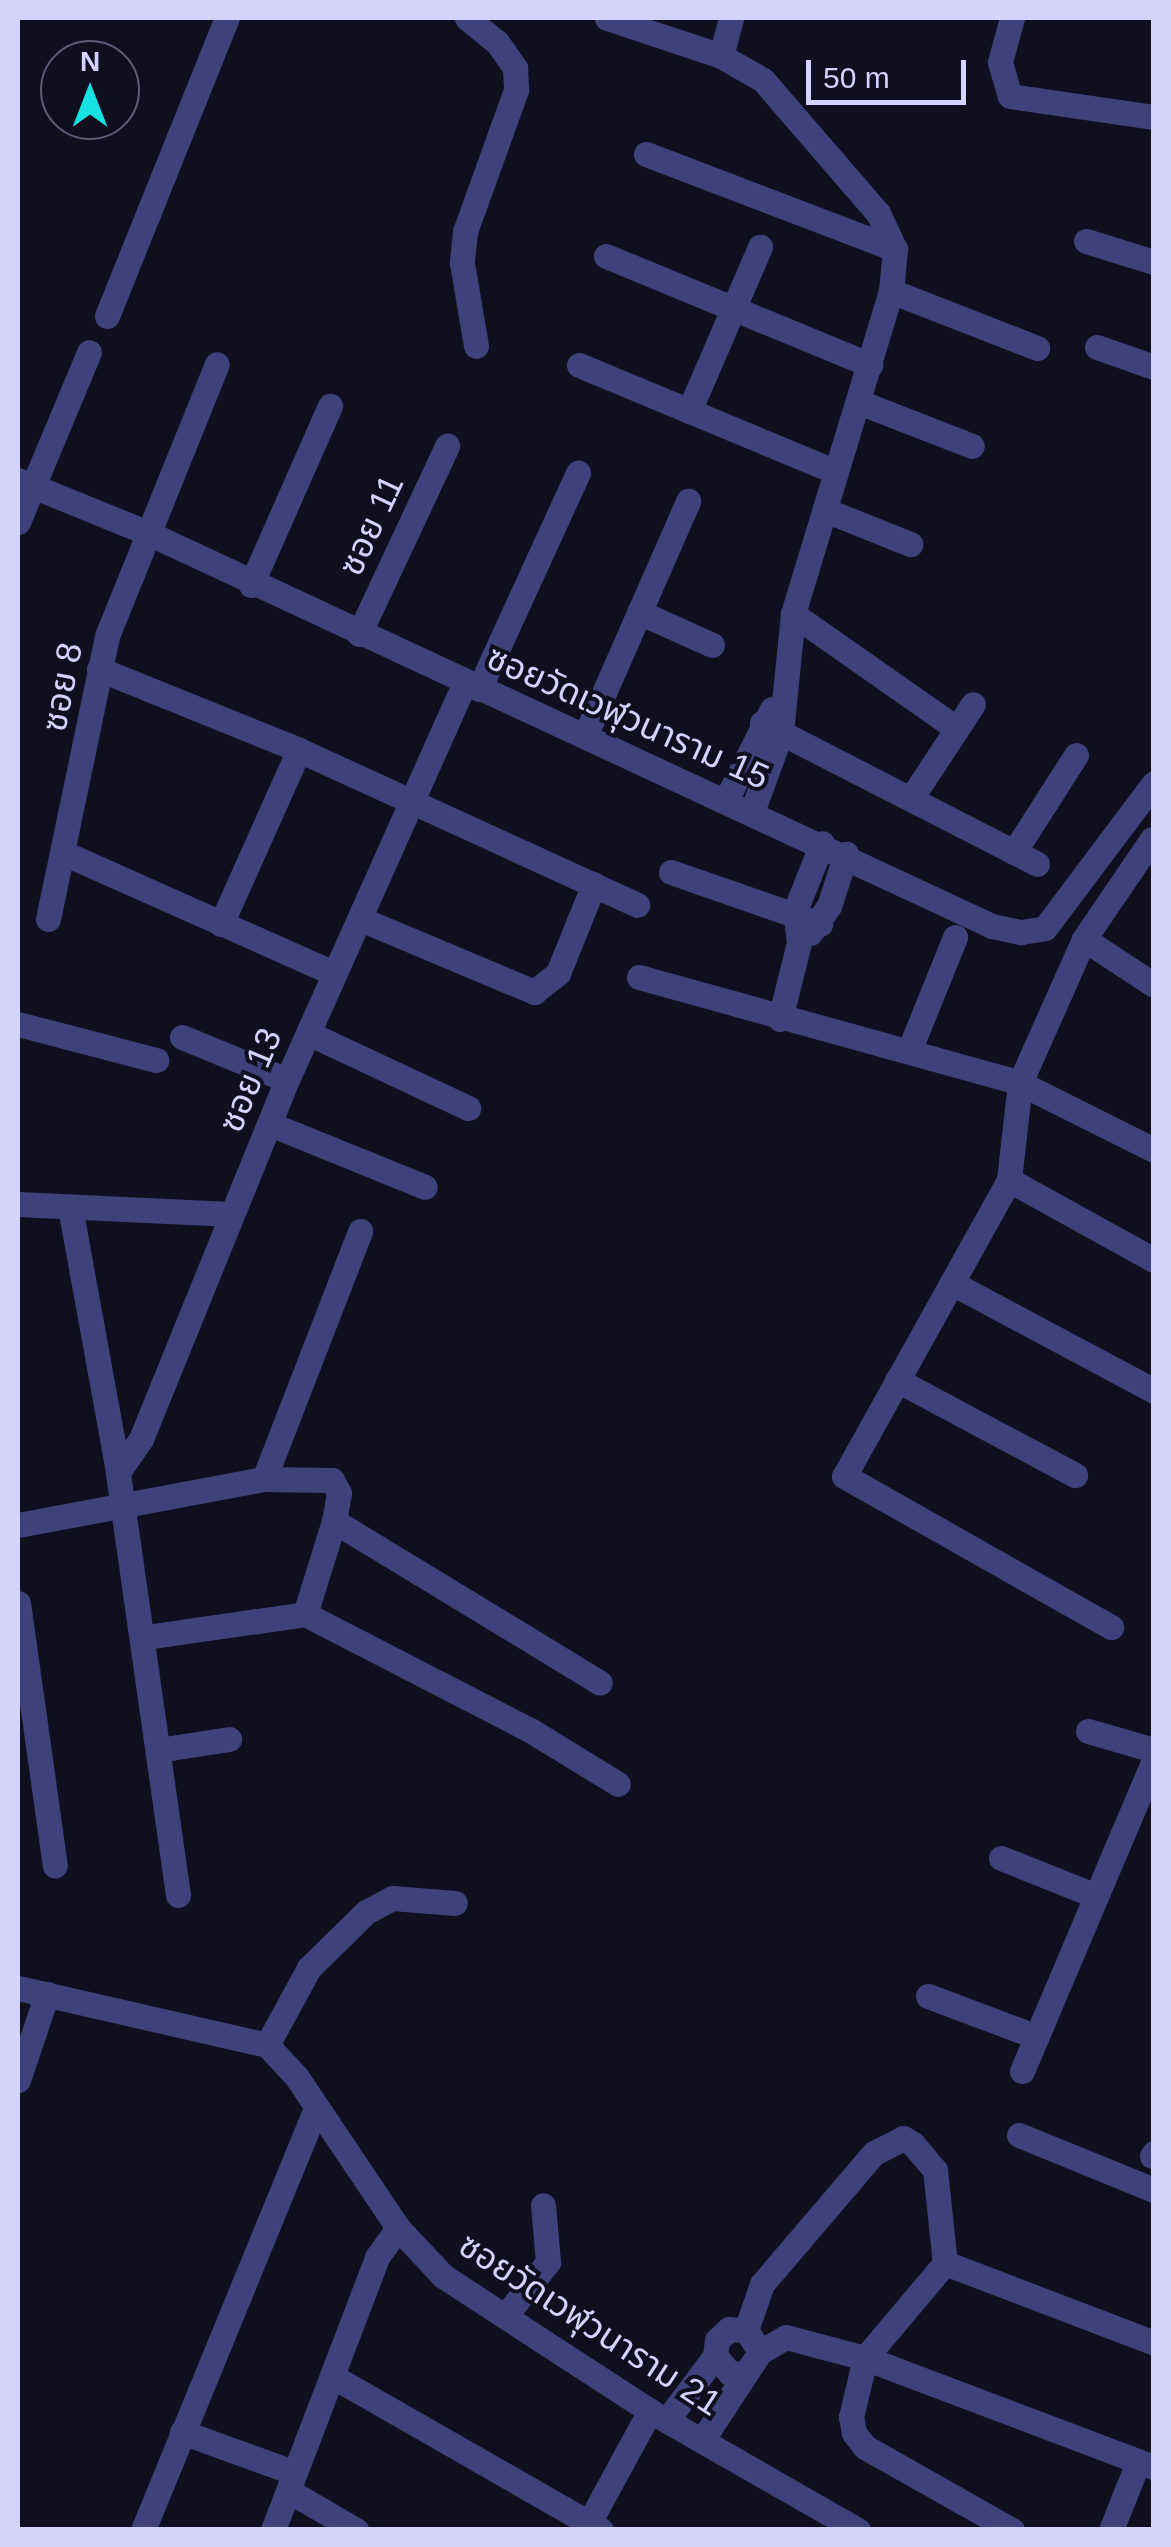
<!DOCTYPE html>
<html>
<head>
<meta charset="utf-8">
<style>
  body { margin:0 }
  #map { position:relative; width:1171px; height:2547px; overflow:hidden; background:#100f20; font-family:Helvetica,"Noto Sans Thai",sans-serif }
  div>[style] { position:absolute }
  .minor>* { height:25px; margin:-12.5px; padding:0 12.5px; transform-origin:12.5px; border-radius:12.5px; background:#3f427a }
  span { translate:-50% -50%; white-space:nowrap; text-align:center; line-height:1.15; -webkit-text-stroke:8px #100f20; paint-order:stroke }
  .street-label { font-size:35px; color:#d3d3fb }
  .frame { position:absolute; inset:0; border:20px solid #d3d3fb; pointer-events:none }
  .north { position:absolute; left:40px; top:40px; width:100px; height:100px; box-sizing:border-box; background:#100f20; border:2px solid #5e5d78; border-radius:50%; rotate:0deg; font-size:28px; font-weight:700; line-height:40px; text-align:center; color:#d3d3fb }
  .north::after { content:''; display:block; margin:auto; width:35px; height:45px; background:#16e2e3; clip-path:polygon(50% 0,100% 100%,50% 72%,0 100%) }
  .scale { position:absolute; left:806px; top:60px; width:160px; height:45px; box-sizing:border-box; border:5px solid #d3d3fb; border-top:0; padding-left:12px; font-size:30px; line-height:35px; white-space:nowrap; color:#d3d3fb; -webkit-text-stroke:8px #100f20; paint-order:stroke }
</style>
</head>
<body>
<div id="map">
  <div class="minor">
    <i style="left:467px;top:18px;width:38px;rotate:39deg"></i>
    <i style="left:497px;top:42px;width:32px;rotate:55deg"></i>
    <i style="left:515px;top:68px;width:22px;rotate:87deg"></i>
    <i style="left:516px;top:90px;width:151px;rotate:109.8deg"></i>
    <i style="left:465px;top:232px;width:31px;rotate:96deg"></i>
    <i style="left:462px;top:263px;width:84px;rotate:80.4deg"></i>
    <i style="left:607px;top:18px;width:120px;rotate:18.4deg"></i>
    <i style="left:721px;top:56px;width:48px;rotate:29.7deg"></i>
    <i style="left:763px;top:80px;width:176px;rotate:49.2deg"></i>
    <i style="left:878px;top:213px;width:40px;rotate:65deg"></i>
    <i style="left:895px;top:249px;width:42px;rotate:95.4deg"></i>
    <i style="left:891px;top:291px;width:338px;rotate:106.9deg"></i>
    <i style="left:793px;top:614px;width:120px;rotate:95.8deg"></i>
    <i style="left:781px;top:733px;width:84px;rotate:110.2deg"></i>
    <i style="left:1012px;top:18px;width:46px;rotate:105.3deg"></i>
    <i style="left:1000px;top:62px;width:35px;rotate:74deg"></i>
    <i style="left:1010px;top:96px;width:146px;rotate:8.3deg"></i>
    <i style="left:721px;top:56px;width:39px;rotate:-75deg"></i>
    <i style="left:646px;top:154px;width:267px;rotate:20.9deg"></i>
    <i style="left:1086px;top:241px;width:71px;rotate:17.2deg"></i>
    <i style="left:606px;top:256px;width:286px;rotate:22.4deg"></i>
    <i style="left:891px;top:291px;width:157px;rotate:21.3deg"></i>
    <i style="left:107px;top:316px;width:321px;rotate:-68.1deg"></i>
    <i style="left:1097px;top:347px;width:60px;rotate:19.3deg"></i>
    <i style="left:579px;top:365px;width:278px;rotate:22.6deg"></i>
    <i style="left:859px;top:402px;width:121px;rotate:21.3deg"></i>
    <i style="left:689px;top:411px;width:179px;rotate:-66.6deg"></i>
    <i style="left:18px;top:480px;width:140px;rotate:22.2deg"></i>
    <i style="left:148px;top:533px;width:931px;rotate:24.97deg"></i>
    <i style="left:992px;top:926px;width:30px;rotate:12deg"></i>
    <i style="left:1021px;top:932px;width:24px;rotate:-9deg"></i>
    <i style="left:1045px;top:928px;width:181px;rotate:-53.1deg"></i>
    <i style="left:825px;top:510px;width:92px;rotate:21.8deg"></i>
    <i style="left:18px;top:522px;width:184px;rotate:-67.3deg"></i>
    <i style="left:251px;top:585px;width:196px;rotate:-66.2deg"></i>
    <i style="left:639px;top:612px;width:80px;rotate:24.3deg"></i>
    <i style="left:793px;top:614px;width:200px;rotate:35deg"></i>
    <i style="left:359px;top:634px;width:208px;rotate:-64.9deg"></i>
    <i style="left:99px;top:669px;width:216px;rotate:22deg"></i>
    <i style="left:299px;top:750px;width:372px;rotate:24.6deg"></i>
    <i style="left:479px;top:689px;width:238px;rotate:-65.4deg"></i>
    <i style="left:762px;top:723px;width:309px;rotate:27.1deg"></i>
    <i style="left:585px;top:736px;width:257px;rotate:-66.3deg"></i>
    <i style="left:912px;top:797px;width:111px;rotate:-56.7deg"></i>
    <i style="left:726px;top:800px;width:102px;rotate:-63.2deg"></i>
    <i style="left:1152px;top:839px;width:121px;rotate:124.2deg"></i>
    <i style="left:1084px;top:939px;width:158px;rotate:114deg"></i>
    <i style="left:1020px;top:1083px;width:98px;rotate:96.5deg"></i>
    <i style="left:1009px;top:1180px;width:166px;rotate:28.9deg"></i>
    <i style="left:1014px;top:852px;width:115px;rotate:-57.4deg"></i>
    <i style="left:66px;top:854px;width:292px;rotate:24deg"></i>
    <i style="left:671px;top:872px;width:158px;rotate:19.2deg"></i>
    <i style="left:48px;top:919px;width:289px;rotate:-78.2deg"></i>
    <i style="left:107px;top:636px;width:293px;rotate:-68deg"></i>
    <i style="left:363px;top:920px;width:186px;rotate:22.8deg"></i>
    <i style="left:534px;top:992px;width:31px;rotate:-38deg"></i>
    <i style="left:558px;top:973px;width:96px;rotate:-68deg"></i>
    <i style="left:221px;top:924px;width:191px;rotate:-65.9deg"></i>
    <i style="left:810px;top:933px;width:33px;rotate:-55deg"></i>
    <i style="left:829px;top:906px;width:55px;rotate:-71.9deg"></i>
    <i style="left:1084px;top:939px;width:84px;rotate:33.3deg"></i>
    <i style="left:639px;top:977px;width:395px;rotate:15.5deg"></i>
    <i style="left:1020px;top:1083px;width:150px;rotate:26.6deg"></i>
    <i style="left:780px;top:1019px;width:78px;rotate:-76deg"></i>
    <i style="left:799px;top:943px;width:32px;rotate:-97deg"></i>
    <i style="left:795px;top:911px;width:73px;rotate:-68.3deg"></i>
    <i style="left:18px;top:1024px;width:143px;rotate:14.6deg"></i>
    <i style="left:308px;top:1033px;width:177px;rotate:25.1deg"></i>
    <i style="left:182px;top:1037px;width:113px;rotate:22.3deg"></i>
    <i style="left:909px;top:1051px;width:123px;rotate:-68deg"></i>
    <i style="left:270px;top:1124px;width:167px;rotate:22.1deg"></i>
    <i style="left:1009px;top:1180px;width:339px;rotate:119.1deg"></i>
    <i style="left:844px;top:1476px;width:307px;rotate:29.5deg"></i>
    <i style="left:18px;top:1204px;width:213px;rotate:2.7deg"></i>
    <i style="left:70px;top:1207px;width:269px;rotate:79.7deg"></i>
    <i style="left:952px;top:1283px;width:229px;rotate:28.1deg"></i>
    <i style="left:897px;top:1380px;width:202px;rotate:28.1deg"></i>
    <i style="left:264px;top:1479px;width:266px;rotate:-68.8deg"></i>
    <i style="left:334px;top:1521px;width:311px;rotate:31.3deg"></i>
    <i style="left:18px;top:1525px;width:250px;rotate:-10.6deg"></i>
    <i style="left:264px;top:1479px;width:68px;rotate:0.8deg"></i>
    <i style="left:332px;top:1480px;width:15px;rotate:62deg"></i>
    <i style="left:339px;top:1493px;width:28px;rotate:100deg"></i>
    <i style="left:334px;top:1521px;width:97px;rotate:107.3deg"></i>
    <i style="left:18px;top:1603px;width:265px;rotate:82deg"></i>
    <i style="left:146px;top:1637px;width:161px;rotate:-8.2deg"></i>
    <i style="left:305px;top:1614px;width:253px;rotate:27.3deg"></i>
    <i style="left:530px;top:1730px;width:103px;rotate:31.5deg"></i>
    <i style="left:1088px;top:1731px;width:69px;rotate:16.1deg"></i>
    <i style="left:158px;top:1750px;width:72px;rotate:-8.8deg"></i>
    <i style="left:1001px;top:1858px;width:102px;rotate:21.8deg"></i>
    <i style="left:178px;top:1895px;width:427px;rotate:-98.1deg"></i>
    <i style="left:118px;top:1472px;width:40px;rotate:-55.1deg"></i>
    <i style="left:141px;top:1439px;width:388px;rotate:-67.9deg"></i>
    <i style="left:287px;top:1080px;width:436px;rotate:-65.9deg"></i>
    <i style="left:18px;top:1988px;width:255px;rotate:12.9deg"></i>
    <i style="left:267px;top:2045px;width:42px;rotate:46.9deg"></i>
    <i style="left:296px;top:2076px;width:183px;rotate:56.1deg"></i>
    <i style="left:398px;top:2228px;width:66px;rotate:46.8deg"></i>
    <i style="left:443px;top:2276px;width:247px;rotate:33.1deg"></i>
    <i style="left:650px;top:2411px;width:240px;rotate:29.8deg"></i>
    <i style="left:928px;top:1996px;width:116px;rotate:20.6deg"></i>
    <i style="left:267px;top:2045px;width:88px;rotate:-61.4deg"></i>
    <i style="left:309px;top:1968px;width:80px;rotate:-44.5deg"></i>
    <i style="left:366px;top:1912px;width:30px;rotate:-28deg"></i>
    <i style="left:392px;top:1898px;width:63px;rotate:4.5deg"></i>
    <i style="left:1022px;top:2071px;width:338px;rotate:-67deg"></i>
    <i style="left:18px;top:2080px;width:91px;rotate:-71.4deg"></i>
    <i style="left:1019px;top:2135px;width:146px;rotate:22.2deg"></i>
    <i style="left:1152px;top:2156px;width:4px;rotate:-56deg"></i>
    <i style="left:945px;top:2263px;width:224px;rotate:20.9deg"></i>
    <i style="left:506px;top:2315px;width:68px;rotate:-51.6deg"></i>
    <i style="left:548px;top:2262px;width:57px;rotate:-95deg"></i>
    <i style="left:746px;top:2330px;width:49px;rotate:-70.8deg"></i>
    <i style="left:762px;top:2284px;width:172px;rotate:-49.5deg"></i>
    <i style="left:874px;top:2153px;width:33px;rotate:-27deg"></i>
    <i style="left:903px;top:2138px;width:12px;rotate:31deg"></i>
    <i style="left:913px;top:2144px;width:34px;rotate:50deg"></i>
    <i style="left:935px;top:2170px;width:94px;rotate:83.9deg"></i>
    <i style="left:945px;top:2263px;width:124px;rotate:130.1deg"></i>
    <i style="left:865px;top:2358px;width:61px;rotate:103.3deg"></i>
    <i style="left:851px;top:2417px;width:16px;rotate:79deg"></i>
    <i style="left:854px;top:2433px;width:18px;rotate:52deg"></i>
    <i style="left:865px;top:2447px;width:169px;rotate:29.5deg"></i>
    <i style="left:760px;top:2352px;width:30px;rotate:-30deg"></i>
    <i style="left:786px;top:2337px;width:82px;rotate:14.9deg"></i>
    <i style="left:865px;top:2358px;width:309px;rotate:20.7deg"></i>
    <i style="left:332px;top:2376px;width:310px;rotate:29.8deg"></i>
    <i style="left:667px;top:2420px;width:80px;rotate:-53.1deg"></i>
    <i style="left:182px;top:2432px;width:120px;rotate:19.9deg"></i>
    <i style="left:703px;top:2439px;width:104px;rotate:-56.8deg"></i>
    <i style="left:760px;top:2352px;width:26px;rotate:-122deg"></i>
    <i style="left:746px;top:2330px;width:17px;rotate:-177deg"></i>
    <i style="left:729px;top:2329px;width:16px;rotate:137deg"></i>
    <i style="left:717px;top:2340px;width:16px;rotate:97deg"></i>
    <i style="left:715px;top:2356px;width:23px;rotate:49deg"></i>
    <i style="left:730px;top:2373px;width:12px;rotate:5deg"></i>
    <i style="left:289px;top:2491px;width:78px;rotate:30.2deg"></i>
    <i style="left:143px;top:2530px;width:454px;rotate:-67.7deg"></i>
    <i style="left:273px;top:2530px;width:292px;rotate:-69.1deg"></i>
    <i style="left:377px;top:2257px;width:36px;rotate:-54deg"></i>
    <i style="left:585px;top:2530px;width:136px;rotate:-61.4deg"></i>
    <i style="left:1111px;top:2530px;width:73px;rotate:-68.3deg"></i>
  </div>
  <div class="street-label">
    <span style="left:371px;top:525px;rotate:-65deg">ซอย 11</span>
    <span style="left:62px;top:687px;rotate:-79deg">ซอย 8</span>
    <span style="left:628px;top:717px;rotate:24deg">ซอยวัดเวฬุวนาราม 15</span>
    <span style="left:250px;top:1080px;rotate:-67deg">ซอย 13</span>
    <span style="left:590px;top:2324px;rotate:33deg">ซอยวัดเวฬุวนาราม 21</span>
  </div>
  <div class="frame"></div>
  <div class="north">N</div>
  <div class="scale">50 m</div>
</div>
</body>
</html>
